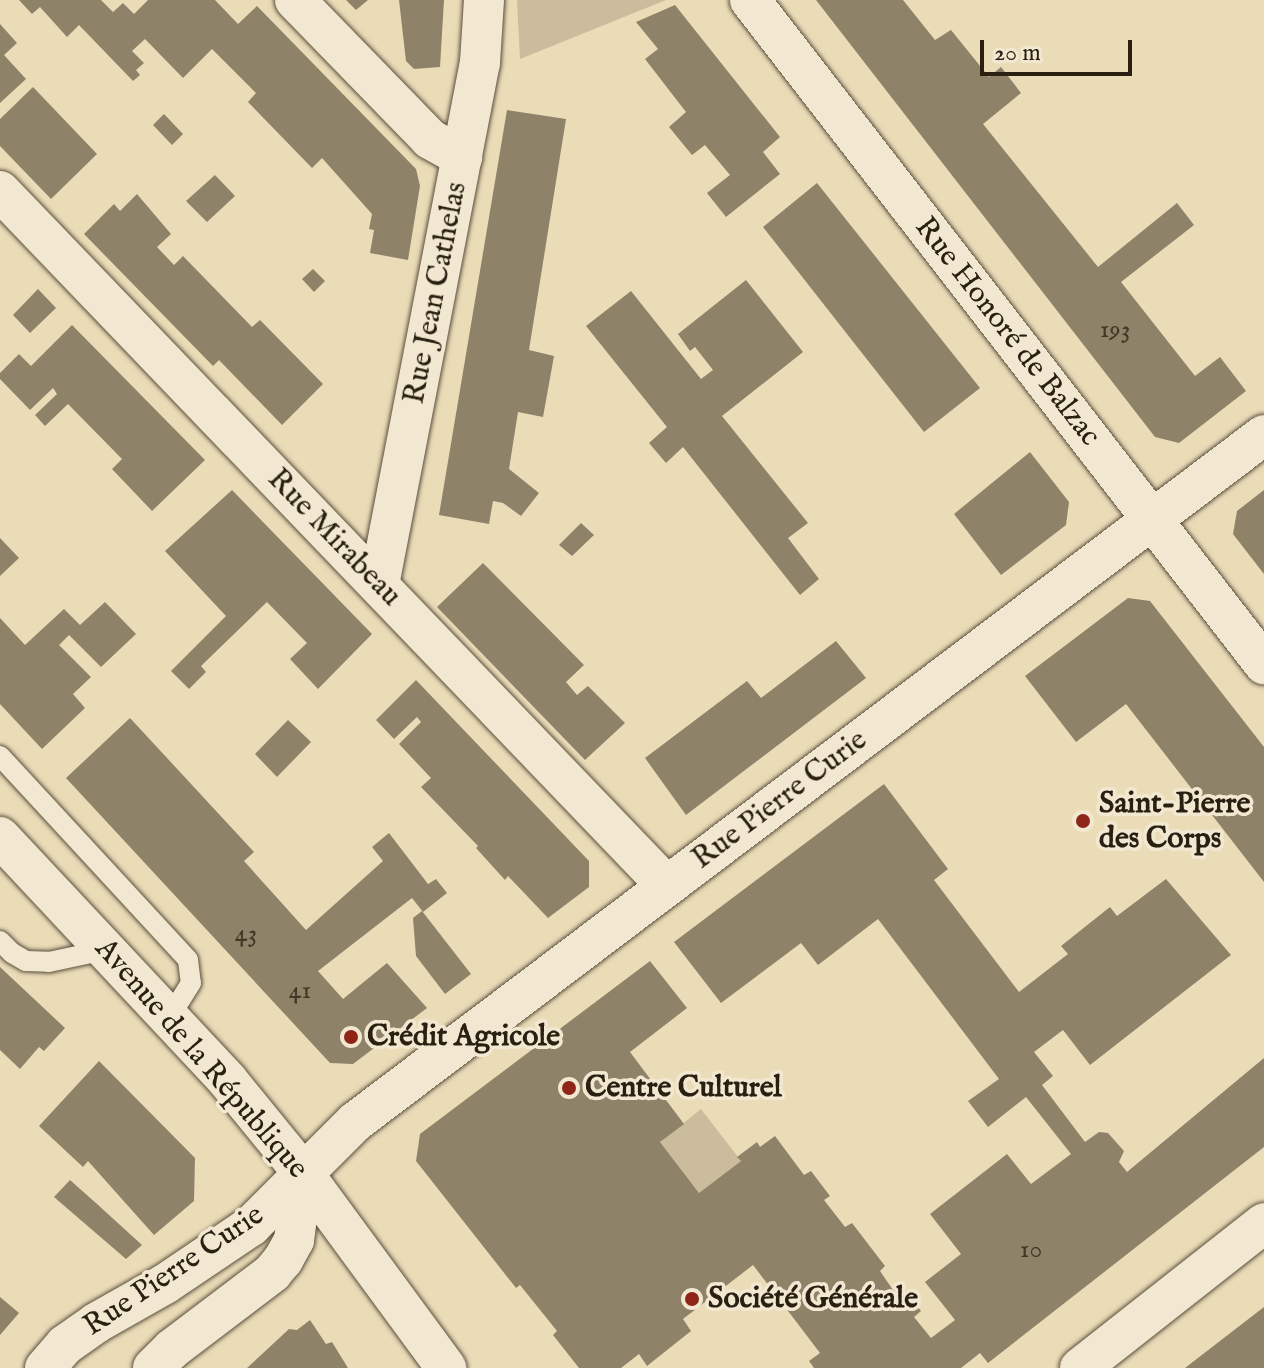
<!DOCTYPE html>
<html>
<head>
<meta charset="utf-8">
<style>
  body { margin:0 }
  #map { position:relative; width:1264px; height:1368px; overflow:hidden; background:#ebdcb8; font-family:"IM FELL English",serif }
  div>[style] { position:absolute }
  .green>* { inset:0; background:#cabc9c }
  .building>* { inset:0; background:#8e8268 }
  .roads { filter:drop-shadow(0 0 2px #5a4f3c) drop-shadow(0 0 2px #5a4f3c) }
  .service>* { height:20px; margin:-10px; padding:0 10px; transform-origin:10px; border-radius:10px; background:#f2e8d1 }
  .minor>* { height:40px; margin:-20px; padding:0 20px; transform-origin:20px; border-radius:20px; background:#f2e8d1 }
  .dots>* { width:22px; height:22px; translate:-50% -50%; box-sizing:border-box; border:4px solid #f2e8d1; border-radius:50% }
  span { translate:-50% -50%; white-space:nowrap; text-align:center; line-height:1.15; -webkit-text-stroke:7px #f2e8d1; paint-order:stroke }
  .number-label { font-size:26px; color:#433828 }
  .number-label span { -webkit-text-stroke-width:0 }
  .street-label { font-size:30px; color:#2a2012 }
  .poi-label { font-size:30px; color:#2a2012; font-weight:700 }
  .left { translate:0 -50%; text-align:left }
  .scale { position:absolute; left:980px; top:40px; width:152px; height:36px; box-sizing:border-box; border:4px solid #2a2012; border-top:0; padding-left:10px; font-size:24px; line-height:28px; white-space:nowrap; color:#2a2012; -webkit-text-stroke:6px #f2e8d1; paint-order:stroke }
</style>
</head>
<body>
<div id="map">
  <div class="green">
    <i style="clip-path:polygon(517px 0,666px 0,520px 59px)"></i>
    <i style="clip-path:polygon(701px 1109px,741px 1161px,699px 1193px,660px 1142px)"></i>
  </div>
  <div class="building">
    <i style="clip-path:polygon(19px 0,101px 0,113px 12px,123px 3px,134px 14px,148px 0,215px 0,238px 24px,257px 6px,416px 169px,420px 186px,408px 260px,370px 253px,374px 230px,369px 229px,372px 214px,322px 158px,312px 168px,248px 102px,256px 93px,212px 49px,183px 78px,145px 39px,132px 51px,144px 63px,136px 70px,140px 75px,133px 81px,79px 25px,67px 37px,40px 7px,32px 14px)"></i>
    <i style="clip-path:polygon(346px 0,368px 0,356px 10px)"></i>
    <i style="clip-path:polygon(399px 0,444px 0,440px 67px,414px 69px,406px 61px)"></i>
    <i style="clip-path:polygon(816px 0,903px 0,935px 40px,951px 30px,989px 77px,1001px 67px,1021px 93px,983px 124px,1098px 267px,1177px 203px,1194px 225px,1121px 282px,1195px 376px,1220px 357px,1246px 391px,1179px 443px,1155px 437px)"></i>
    <i style="clip-path:polygon(675px 5px,780px 137px,763px 152px,780px 174px,726px 217px,707px 193px,730px 175px,705px 145px,692px 155px,669px 127px,686px 112px,645px 59px,658px 49px,636px 22px)"></i>
    <i style="clip-path:polygon(0 24px,17px 43px,4px 55px,26px 79px,0 103px)"></i>
    <i style="clip-path:polygon(33px 87px,97px 154px,51px 199px,0 146px,0 119px)"></i>
    <i style="clip-path:polygon(507px 110px,566px 119px,529px 350px,554px 356px,543px 417px,518px 412px,509px 469px,539px 493px,521px 516px,503px 503px,493px 501px,489px 524px,439px 515px)"></i>
    <i style="clip-path:polygon(164px 114px,183px 134px,172px 145px,153px 125px)"></i>
    <i style="clip-path:polygon(215px 175px,235px 196px,207px 222px,186px 201px)"></i>
    <i style="clip-path:polygon(817px 183px,980px 388px,924px 432px,763px 227px)"></i>
    <i style="clip-path:polygon(137px 194px,171px 234px,157px 247px,174px 265px,183px 256px,252px 327px,260px 320px,323px 384px,282px 425px,219px 360px,213px 366px,84px 234px,114px 204px,120px 211px)"></i>
    <i style="clip-path:polygon(313px 269px,325px 281px,314px 292px,302px 279px)"></i>
    <i style="clip-path:polygon(746px 280px,803px 352px,722px 416px,808px 523px,788px 538px,819px 579px,800px 595px,683px 447px,666px 463px,649px 443px,667px 427px,586px 326px,631px 291px,701px 379px,713px 370px,695px 347px,690px 351px,678px 334px)"></i>
    <i style="clip-path:polygon(38px 289px,56px 308px,30px 333px,13px 315px)"></i>
    <i style="clip-path:polygon(72px 325px,205px 460px,152px 511px,112px 469px,122px 459px,68px 404px,45px 426px,35px 415px,57px 394px,53px 388px,30px 410px,0 379px,0 373px,19px 354px,31px 366px)"></i>
    <i style="clip-path:polygon(1030px 452px,1069px 502px,1066px 525px,1001px 575px,954px 514px)"></i>
    <i style="clip-path:polygon(232px 490px,372px 634px,318px 689px,290px 659px,307px 643px,267px 602px,201px 666px,206px 672px,189px 689px,171px 671px,226px 616px,165px 551px)"></i>
    <i style="clip-path:polygon(1264px 490px,1264px 574px,1233px 534px,1237px 511px)"></i>
    <i style="clip-path:polygon(581px 523px,594px 535px,572px 556px,559px 545px)"></i>
    <i style="clip-path:polygon(0 538px,19px 558px,0 576px)"></i>
    <i style="clip-path:polygon(483px 563px,584px 665px,566px 682px,577px 695px,588px 686px,625px 723px,585px 760px,437px 607px)"></i>
    <i style="clip-path:polygon(1128px 598px,1150px 601px,1264px 747px,1264px 882px,1126px 704px,1076px 742px,1025px 676px)"></i>
    <i style="clip-path:polygon(105px 602px,136px 634px,101px 667px,69px 635px,59px 645px,91px 677px,73px 694px,85px 708px,42px 749px,0 704px,0 618px,25px 645px,64px 609px,80px 625px)"></i>
    <i style="clip-path:polygon(836px 641px,866px 678px,686px 815px,645px 758px,747px 681px,761px 698px)"></i>
    <i style="clip-path:polygon(416px 680px,589px 861px,589px 887px,548px 918px,508px 876px,505px 880px,476px 848px,478px 846px,421px 787px,431px 778px,399px 744px,421px 722px,417px 717px,394px 739px,376px 720px)"></i>
    <i style="clip-path:polygon(130px 718px,254px 852px,244px 861px,306px 930px,383px 861px,372px 847px,389px 833px,428px 884px,436px 879px,447px 893px,423px 912px,412px 898px,318px 971px,343px 999px,387px 963px,427px 1008px,353px 1064px,330px 1063px,66px 778px)"></i>
    <i style="clip-path:polygon(288px 720px,311px 742px,277px 777px,255px 754px)"></i>
    <i style="clip-path:polygon(884px 784px,948px 869px,934px 880px,1019px 992px,1068px 954px,1061px 946px,1110px 907px,1117px 916px,1166px 879px,1231px 955px,1090px 1065px,1063px 1030px,1034px 1052px,1053px 1076px,1042px 1085px,1085px 1142px,1099px 1132px,1108px 1133px,1124px 1151px,1119px 1162px,1127px 1172px,1264px 1058px,1264px 1147px,988px 1363px,980px 1353px,961px 1368px,814px 1368px,809px 1361px,820px 1353px,753px 1265px,683px 1319px,691px 1331px,647px 1366px,639px 1354px,621px 1368px,579px 1368px,553px 1335px,557px 1331px,520px 1285px,516px 1288px,416px 1161px,420px 1134px,650px 961px,687px 1008px,630px 1052px,684px 1124px,660px 1142px,699px 1193px,741px 1161px,737px 1157px,757px 1142px,760px 1147px,775px 1136px,804px 1175px,811px 1171px,830px 1196px,824px 1200px,845px 1227px,852px 1223px,885px 1266px,880px 1271px,893px 1290px,900px 1284px,921px 1311px,914px 1317px,931px 1338px,955px 1320px,925px 1282px,961px 1254px,930px 1214px,1007px 1154px,1031px 1184px,1071px 1154px,1026px 1097px,988px 1127px,968px 1101px,999px 1079px,878px 919px,818px 965px,801px 943px,721px 1003px,674px 942px)"></i>
    <i style="clip-path:polygon(422px 911px,471px 974px,445px 994px,416px 956px,413px 918px)"></i>
    <i style="clip-path:polygon(0 967px,65px 1028px,44px 1051px,39px 1047px,20px 1069px,0 1050px)"></i>
    <i style="clip-path:polygon(99px 1061px,195px 1158px,194px 1201px,154px 1235px,88px 1161px,83px 1167px,39px 1126px)"></i>
    <i style="clip-path:polygon(70px 1180px,97px 1204px,142px 1245px,126px 1259px,54px 1197px)"></i>
    <i style="clip-path:polygon(0 1297px,19px 1313px,0 1335px)"></i>
    <i style="clip-path:polygon(1264px 1307px,1264px 1368px,1185px 1368px)"></i>
    <i style="clip-path:polygon(310px 1320px,326px 1344px,332px 1342px,348px 1368px,247px 1368px,289px 1329px,297px 1330px)"></i>
  </div>
  <div class="roads">
    <div class="service">
      <i style="left:0;top:756px;width:277px;rotate:47.3deg"></i>
      <i style="left:188px;top:960px;width:23px;rotate:83deg"></i>
      <i style="left:191px;top:983px;width:41px;rotate:122.2deg"></i>
      <i style="left:0;top:941px;width:17px;rotate:45deg"></i>
      <i style="left:12px;top:953px;width:16px;rotate:30deg"></i>
      <i style="left:26px;top:961px;width:23px;rotate:2deg"></i>
      <i style="left:49px;top:962px;width:57px;rotate:-12.1deg"></i>
    </div>
    <div class="minor">
      <i style="left:295px;top:0;width:194px;rotate:45.8deg"></i>
      <i style="left:430px;top:139px;width:37px;rotate:29deg"></i>
      <i style="left:750px;top:0;width:840px;rotate:52.26deg"></i>
      <i style="left:0;top:191px;width:963px;rotate:46.18deg"></i>
      <i style="left:379px;top:585px;width:533px;rotate:-79.07deg"></i>
      <i style="left:480px;top:62px;width:62px;rotate:-86.3deg"></i>
      <i style="left:0;top:837px;width:334px;rotate:46.9deg"></i>
      <i style="left:228px;top:1081px;width:119px;rotate:50.8deg"></i>
      <i style="left:303px;top:1173px;width:242px;rotate:53.7deg"></i>
      <i style="left:45px;top:1368px;width:30px;rotate:-49deg"></i>
      <i style="left:65px;top:1345px;width:38px;rotate:-35deg"></i>
      <i style="left:96px;top:1323px;width:79px;rotate:-29.5deg"></i>
      <i style="left:165px;top:1284px;width:104px;rotate:-34deg"></i>
      <i style="left:251px;top:1226px;width:147px;rotate:-45deg"></i>
      <i style="left:355px;top:1122px;width:1139px;rotate:-37.08deg"></i>
      <i style="left:153px;top:1368px;width:27px;rotate:-45deg"></i>
      <i style="left:172px;top:1349px;width:126px;rotate:-37.2deg"></i>
      <i style="left:272px;top:1273px;width:17px;rotate:-50deg"></i>
      <i style="left:283px;top:1260px;width:23px;rotate:-61deg"></i>
      <i style="left:294px;top:1240px;width:68px;rotate:-82.3deg"></i>
      <i style="left:1080px;top:1368px;width:234px;rotate:-38.2deg"></i>
    </div>
  </div>
  <div class="dots">
    <i style="left:1083px;top:821px;background:#8f2418"></i>
    <i style="left:351px;top:1037px;background:#8f2418"></i>
    <i style="left:569px;top:1088px;background:#8f2418"></i>
    <i style="left:692px;top:1299px;background:#8f2418"></i>
  </div>
  <div class="number-label">
    <span style="left:1115px;top:330px">193</span>
    <span style="left:246px;top:934px">43</span>
    <span style="left:300px;top:991px">41</span>
    <span style="left:1031px;top:1250px">10</span>
  </div>
  <div class="street-label">
    <span style="left:436px;top:293px;rotate:-79deg">Rue Jean Cathelas</span>
    <span style="left:1007px;top:332px;rotate:52deg">Rue Honoré de Balzac</span>
    <span style="left:334px;top:538px;rotate:46deg">Rue Mirabeau</span>
    <span style="left:780px;top:800px;rotate:-37deg">Rue Pierre Curie</span>
    <span style="left:201px;top:1059px;rotate:49deg">Avenue de la République</span>
    <span style="left:174px;top:1271px;rotate:-34deg">Rue Pierre Curie</span>
  </div>
  <div class="poi-label">
    <span class="left" style="left:1099px;top:821px">Saint-Pierre<br>des Corps</span>
    <span class="left" style="left:367px;top:1037px">Crédit Agricole</span>
    <span class="left" style="left:585px;top:1088px">Centre Culturel</span>
    <span class="left" style="left:708px;top:1299px">Société Générale</span>
  </div>
  <div class="scale">20 m</div>
</div>
</body>
</html>
